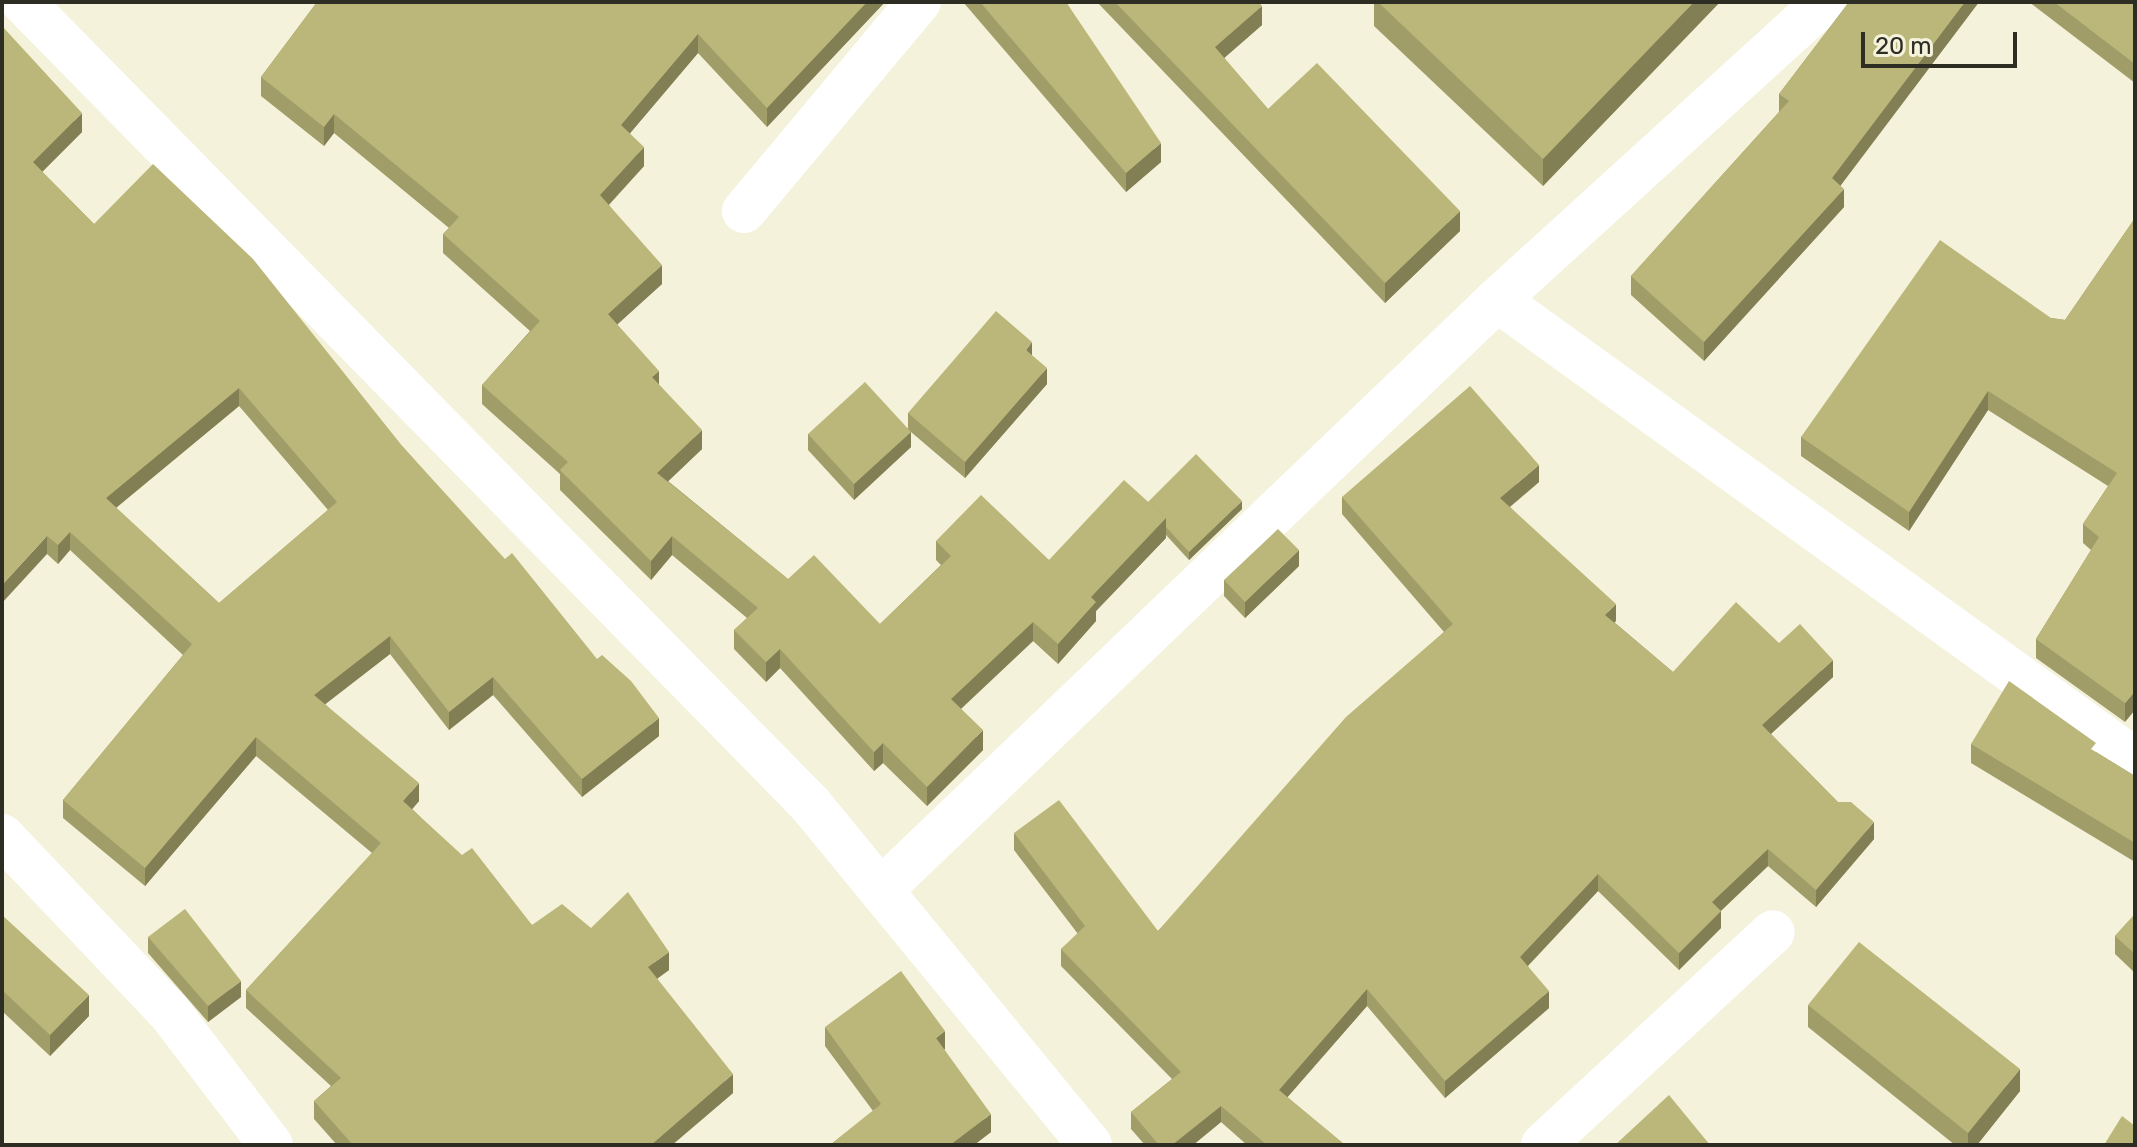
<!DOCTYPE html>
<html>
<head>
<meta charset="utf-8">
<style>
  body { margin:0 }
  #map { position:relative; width:2137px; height:1147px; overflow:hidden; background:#f4f2db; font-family:Rubik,sans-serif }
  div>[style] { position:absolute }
  .minor>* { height:44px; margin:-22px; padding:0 22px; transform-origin:22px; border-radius:22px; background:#fff }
  .wall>* { inset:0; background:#a19d68 }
  .shaded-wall>* { inset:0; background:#837f55 }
  .building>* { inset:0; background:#bbb679 }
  span { translate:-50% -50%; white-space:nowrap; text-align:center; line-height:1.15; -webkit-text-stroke:8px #f4f2db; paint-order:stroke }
  .frame { position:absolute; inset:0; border:4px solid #2e2d24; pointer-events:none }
  .scale { position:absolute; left:1861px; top:32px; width:156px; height:36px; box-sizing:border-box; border:4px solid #2e2d24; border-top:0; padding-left:10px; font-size:24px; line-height:28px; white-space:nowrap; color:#2e2d24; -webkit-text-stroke:6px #f4f2db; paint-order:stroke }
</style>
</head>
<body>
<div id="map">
  <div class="minor">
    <i style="left:23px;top:2px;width:1124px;rotate:45.54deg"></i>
    <i style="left:810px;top:804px;width:441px;rotate:50.6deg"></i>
    <i style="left:744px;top:211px;width:273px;rotate:-50.1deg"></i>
    <i style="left:1497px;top:300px;width:787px;rotate:35.79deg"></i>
    <i style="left:2px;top:836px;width:244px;rotate:46.5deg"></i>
    <i style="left:170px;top:1013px;width:166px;rotate:52.6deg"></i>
    <i style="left:883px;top:888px;width:850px;rotate:-43.76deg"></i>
    <i style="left:1497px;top:300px;width:443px;rotate:-42.3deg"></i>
    <i style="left:1543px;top:1145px;width:313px;rotate:-42.8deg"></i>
  </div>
  <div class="wall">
    <i style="clip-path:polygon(317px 2px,885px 2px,767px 127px,698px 53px,630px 133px,644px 166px,609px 205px,662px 284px,617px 324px,702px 449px,668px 481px,788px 579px,880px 624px,941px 565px,936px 560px,936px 541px,1049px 560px,1148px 502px,1242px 509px,1189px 560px,1166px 535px,1166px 538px,1096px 611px,1096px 621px,1058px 664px,1033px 641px,961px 709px,983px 750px,927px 806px,883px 763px,874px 771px,780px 668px,766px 682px,734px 649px,734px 630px,747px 618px,672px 555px,651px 580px,560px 490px,560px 474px,482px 404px,482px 385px,530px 331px,443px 253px,443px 234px,449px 228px,334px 133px,324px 146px,261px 96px,261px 77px)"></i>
    <i style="clip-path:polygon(963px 2px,1066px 2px,1161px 162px,1126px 192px)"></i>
    <i style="clip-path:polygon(1097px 2px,1259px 2px,1262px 25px,1224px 58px,1268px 109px,1460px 231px,1385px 303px)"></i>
    <i style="clip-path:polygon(1374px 2px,1720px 2px,1543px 186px,1374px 26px)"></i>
    <i style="clip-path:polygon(1849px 2px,1979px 2px,1840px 185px,1844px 207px,1704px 361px,1631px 295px,1631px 276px,1779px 112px,1779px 94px)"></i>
    <i style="clip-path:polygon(2029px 2px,2135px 2px,2135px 83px)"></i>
    <i style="clip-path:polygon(evenodd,2px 26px,82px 132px,42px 172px,94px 224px,403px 447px,659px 736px,582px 797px,493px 695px,449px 730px,390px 654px,325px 704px,419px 801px,412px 809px,532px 925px,591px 928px,669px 970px,657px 979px,733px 1093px,672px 1145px,337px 1145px,314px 1119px,314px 1101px,331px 1086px,246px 1008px,246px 990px,372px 853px,256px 756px,145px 886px,63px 818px,63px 800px,183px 655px,70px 550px,58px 564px,47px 554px,2px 26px,239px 406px,328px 510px,219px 603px,116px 508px,239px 406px)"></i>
    <i style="clip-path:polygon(2135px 218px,2125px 722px,2036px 658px,2036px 639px,2091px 550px,2083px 543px,2083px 524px,2108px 486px,1988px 410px,1909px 531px,1801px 456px,1801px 437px,2051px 318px,2065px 320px)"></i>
    <i style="clip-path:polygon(1032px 356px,1047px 384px,965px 478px,911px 432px,911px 447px,854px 500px,808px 450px,808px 434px,908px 428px,908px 413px)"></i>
    <i style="clip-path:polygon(1539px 482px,1510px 507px,1616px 621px,1614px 622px,1673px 672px,1779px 643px,1833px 677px,1771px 734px,1874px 839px,1816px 907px,1768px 866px,1721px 911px,1721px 928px,1679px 970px,1598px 891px,1528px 966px,1549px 1008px,1445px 1098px,1367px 1006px,1287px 1097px,1345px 1145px,1247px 1145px,1221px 1122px,1193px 1145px,1145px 1145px,1131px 1129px,1131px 1112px,1172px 1079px,1061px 966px,1061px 949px,1078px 934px,1014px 850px,1014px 833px,1158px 931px,1444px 632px,1342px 514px,1342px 497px)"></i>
    <i style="clip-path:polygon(1299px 566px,1245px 618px,1224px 596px,1224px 580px)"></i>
    <i style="clip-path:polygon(1971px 744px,2096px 752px,2135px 776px,2135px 862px,1971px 763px)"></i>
    <i style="clip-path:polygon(2135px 914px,2135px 973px,2115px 954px,2115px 936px)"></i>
    <i style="clip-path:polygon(2px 915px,89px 1016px,50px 1056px,2px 1011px)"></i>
    <i style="clip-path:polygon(148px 937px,241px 997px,208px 1022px,148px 953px)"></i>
    <i style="clip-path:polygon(1808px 1005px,2020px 1091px,1977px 1145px,1955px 1145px,1808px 1027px)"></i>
    <i style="clip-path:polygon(825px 1027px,945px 1049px,944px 1049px,991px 1132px,974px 1145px,830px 1145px,873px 1111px,825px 1046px)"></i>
  </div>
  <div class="shaded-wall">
    <i style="clip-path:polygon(867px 2px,885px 2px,767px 127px,767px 108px)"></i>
    <i style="clip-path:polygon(1694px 2px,1720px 2px,1543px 186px,1543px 159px)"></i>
    <i style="clip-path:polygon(1965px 2px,1979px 2px,1832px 197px,1832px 178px)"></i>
    <i style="clip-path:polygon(1262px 6px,1262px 25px,1215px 66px,1215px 47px)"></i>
    <i style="clip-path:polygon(698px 34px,698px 53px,621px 144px,621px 125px)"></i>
    <i style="clip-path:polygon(82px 113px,82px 132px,33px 181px,33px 162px)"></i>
    <i style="clip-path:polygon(334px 114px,334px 133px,324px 146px,324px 127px)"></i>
    <i style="clip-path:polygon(1161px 143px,1161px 162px,1126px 192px,1126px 173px)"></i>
    <i style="clip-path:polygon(644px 147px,644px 166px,600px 214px,600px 195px)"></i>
    <i style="clip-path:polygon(1844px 189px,1844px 207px,1704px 361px,1704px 342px)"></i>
    <i style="clip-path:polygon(1460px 211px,1460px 231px,1385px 303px,1385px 283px)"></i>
    <i style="clip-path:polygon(662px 265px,662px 284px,608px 333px,608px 314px)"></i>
    <i style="clip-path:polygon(1032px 342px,1032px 358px,1026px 350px)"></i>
    <i style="clip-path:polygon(1047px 368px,1047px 384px,965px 478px,965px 462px)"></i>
    <i style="clip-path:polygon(659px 371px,659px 391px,652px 377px)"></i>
    <i style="clip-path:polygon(239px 388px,239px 406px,106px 516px,106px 498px)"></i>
    <i style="clip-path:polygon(1988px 391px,1988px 410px,1909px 531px,1909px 512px)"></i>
    <i style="clip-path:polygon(702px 430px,702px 449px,657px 492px,657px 473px)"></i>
    <i style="clip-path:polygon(911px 432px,911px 447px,854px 500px,854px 484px)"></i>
    <i style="clip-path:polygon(1539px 465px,1539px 482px,1500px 515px,1500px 498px)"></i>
    <i style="clip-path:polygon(1242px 501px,1242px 509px,1189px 560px,1189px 552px)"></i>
    <i style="clip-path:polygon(1166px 518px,1166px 538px,1096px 611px,1096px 621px,1058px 664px,1058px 644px,1091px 597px)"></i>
    <i style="clip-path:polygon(70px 532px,70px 550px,58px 564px,58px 545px)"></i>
    <i style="clip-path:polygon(47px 536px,47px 554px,2px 603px,2px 585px)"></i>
    <i style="clip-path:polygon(672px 536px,672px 555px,651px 580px,651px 561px)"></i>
    <i style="clip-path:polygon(1299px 550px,1299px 566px,1245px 618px,1245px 602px)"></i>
    <i style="clip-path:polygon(1616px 604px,1616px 621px,1605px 632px,1605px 615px)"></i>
    <i style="clip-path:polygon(1033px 622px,1033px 641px,951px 718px,951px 699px)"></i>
    <i style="clip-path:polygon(390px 636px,390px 654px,314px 713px,314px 695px)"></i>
    <i style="clip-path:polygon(780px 649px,780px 668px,766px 682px,766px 662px)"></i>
    <i style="clip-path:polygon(1833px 660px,1833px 677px,1762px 742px,1762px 725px)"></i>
    <i style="clip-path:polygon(493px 677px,493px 695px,449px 730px,449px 712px)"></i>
    <i style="clip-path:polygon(2135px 691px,2135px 710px,2125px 722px,2125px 703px)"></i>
    <i style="clip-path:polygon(659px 718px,659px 736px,582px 797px,582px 779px)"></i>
    <i style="clip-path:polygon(983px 730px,983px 750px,927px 806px,927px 787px)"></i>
    <i style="clip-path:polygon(256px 737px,256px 756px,145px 886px,145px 868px)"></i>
    <i style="clip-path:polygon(883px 743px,883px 763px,874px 771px,874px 752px)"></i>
    <i style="clip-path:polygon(419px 783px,419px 801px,403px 820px,403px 801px)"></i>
    <i style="clip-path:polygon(1874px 822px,1874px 839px,1816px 907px,1816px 890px)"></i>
    <i style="clip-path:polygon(1768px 849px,1768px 866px,1712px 919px,1712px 902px)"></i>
    <i style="clip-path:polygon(1598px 874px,1598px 891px,1520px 974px,1520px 957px)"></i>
    <i style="clip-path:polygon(1721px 911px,1721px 928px,1679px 970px,1679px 953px)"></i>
    <i style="clip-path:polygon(669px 952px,669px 970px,648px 985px,648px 967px)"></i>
    <i style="clip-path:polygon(241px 981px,241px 997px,208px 1022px,208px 1006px)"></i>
    <i style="clip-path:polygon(1367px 989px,1367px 1006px,1279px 1107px,1279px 1090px)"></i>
    <i style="clip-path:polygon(1549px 991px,1549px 1008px,1445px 1098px,1445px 1081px)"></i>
    <i style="clip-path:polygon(89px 995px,89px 1016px,50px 1056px,50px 1035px)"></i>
    <i style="clip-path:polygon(945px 1031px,945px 1049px,936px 1056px,936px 1038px)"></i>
    <i style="clip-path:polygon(2020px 1069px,2020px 1091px,1977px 1145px,1968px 1145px,1968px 1133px)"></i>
    <i style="clip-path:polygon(733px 1074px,733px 1093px,672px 1145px,651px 1145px)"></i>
    <i style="clip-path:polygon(1221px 1106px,1221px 1122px,1193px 1145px,1172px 1145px)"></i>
    <i style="clip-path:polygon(991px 1114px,991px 1132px,974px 1145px,950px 1145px)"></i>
  </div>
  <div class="building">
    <i style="clip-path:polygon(317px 2px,867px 2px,767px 108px,698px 34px,621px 125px,644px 147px,600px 195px,662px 265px,608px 314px,659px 371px,652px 377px,702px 430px,657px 473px,788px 579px,814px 555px,880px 624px,951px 556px,936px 541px,981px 495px,1049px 560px,1124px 480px,1166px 518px,1091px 597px,1096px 602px,1058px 644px,1033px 622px,951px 699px,983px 730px,927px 787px,883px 743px,874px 752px,780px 649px,766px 662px,734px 630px,758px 608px,672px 536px,651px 561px,560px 470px,568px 462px,482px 385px,540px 321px,443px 234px,459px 217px,334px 114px,324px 127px,261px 77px)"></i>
    <i style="clip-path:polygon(980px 2px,1066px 2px,1161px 143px,1126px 173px)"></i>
    <i style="clip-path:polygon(1115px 2px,1259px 2px,1262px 6px,1215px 47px,1268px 109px,1317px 63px,1460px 211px,1385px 283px)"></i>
    <i style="clip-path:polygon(1378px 2px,1694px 2px,1543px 159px)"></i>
    <i style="clip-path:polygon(1849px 2px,1965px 2px,1832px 178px,1844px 189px,1704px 342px,1631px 276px,1789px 101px,1779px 94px)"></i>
    <i style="clip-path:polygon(2054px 2px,2135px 2px,2135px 64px)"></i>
    <i style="clip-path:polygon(evenodd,2px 26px,82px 113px,33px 162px,94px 224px,153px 164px,253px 259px,403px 447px,505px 559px,512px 553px,597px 659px,602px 655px,631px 681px,659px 718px,582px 779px,493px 677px,449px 712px,390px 636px,314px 695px,419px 783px,403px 801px,462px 855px,472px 848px,532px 925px,562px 904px,591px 928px,628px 892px,669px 952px,648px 967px,733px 1074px,651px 1145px,353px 1145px,314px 1101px,341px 1078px,246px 990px,381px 843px,256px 737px,145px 868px,63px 800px,192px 644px,70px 532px,58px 545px,47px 536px,2px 585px,2px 26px,239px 388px,337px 502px,219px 603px,106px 498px,239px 388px)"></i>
    <i style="clip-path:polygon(2135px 218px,2135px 691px,2125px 703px,2036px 639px,2099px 537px,2083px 524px,2117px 473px,1988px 391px,1909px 512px,1801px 437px,1940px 240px,2051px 318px,2065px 320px)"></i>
    <i style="clip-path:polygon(996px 311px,1032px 342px,1026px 350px,1047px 368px,965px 462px,908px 413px)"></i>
    <i style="clip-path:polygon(865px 382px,911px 432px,854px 484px,808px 434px)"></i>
    <i style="clip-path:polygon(1470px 386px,1539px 465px,1500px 498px,1616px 604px,1605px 615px,1673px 672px,1736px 602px,1779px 643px,1800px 624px,1833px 660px,1762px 725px,1838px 802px,1851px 802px,1874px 822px,1816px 890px,1768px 849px,1712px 902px,1721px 911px,1679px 953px,1598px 874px,1520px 957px,1549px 991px,1445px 1081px,1367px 989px,1279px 1090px,1345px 1145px,1267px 1145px,1221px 1106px,1172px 1145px,1159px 1145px,1131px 1112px,1181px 1072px,1061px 949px,1085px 926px,1014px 833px,1059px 800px,1158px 931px,1346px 717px,1453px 624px,1342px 497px)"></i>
    <i style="clip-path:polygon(1196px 454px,1242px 501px,1189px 552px,1166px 527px,1166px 518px,1148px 502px)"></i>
    <i style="clip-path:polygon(1278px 529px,1299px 550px,1245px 602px,1224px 580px)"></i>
    <i style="clip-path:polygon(2009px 681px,2096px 743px,2091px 749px,2135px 776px,2135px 843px,1971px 744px)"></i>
    <i style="clip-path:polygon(185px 909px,241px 981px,208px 1006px,148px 937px)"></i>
    <i style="clip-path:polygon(2135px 914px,2135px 954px,2115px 936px)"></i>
    <i style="clip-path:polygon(2px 915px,89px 995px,50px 1035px,2px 990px)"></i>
    <i style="clip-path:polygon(1859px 942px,2020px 1069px,1968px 1133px,1808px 1005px)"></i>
    <i style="clip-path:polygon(901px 971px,945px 1031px,936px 1038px,991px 1114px,950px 1145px,830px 1145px,881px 1104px,825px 1027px)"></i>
    <i style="clip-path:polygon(1669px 1095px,1710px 1145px,1615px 1145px)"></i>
    <i style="clip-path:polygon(2122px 1116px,2135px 1126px,2135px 1145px,2104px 1145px)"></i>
  </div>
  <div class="frame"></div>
  <div class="scale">20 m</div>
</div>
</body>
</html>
